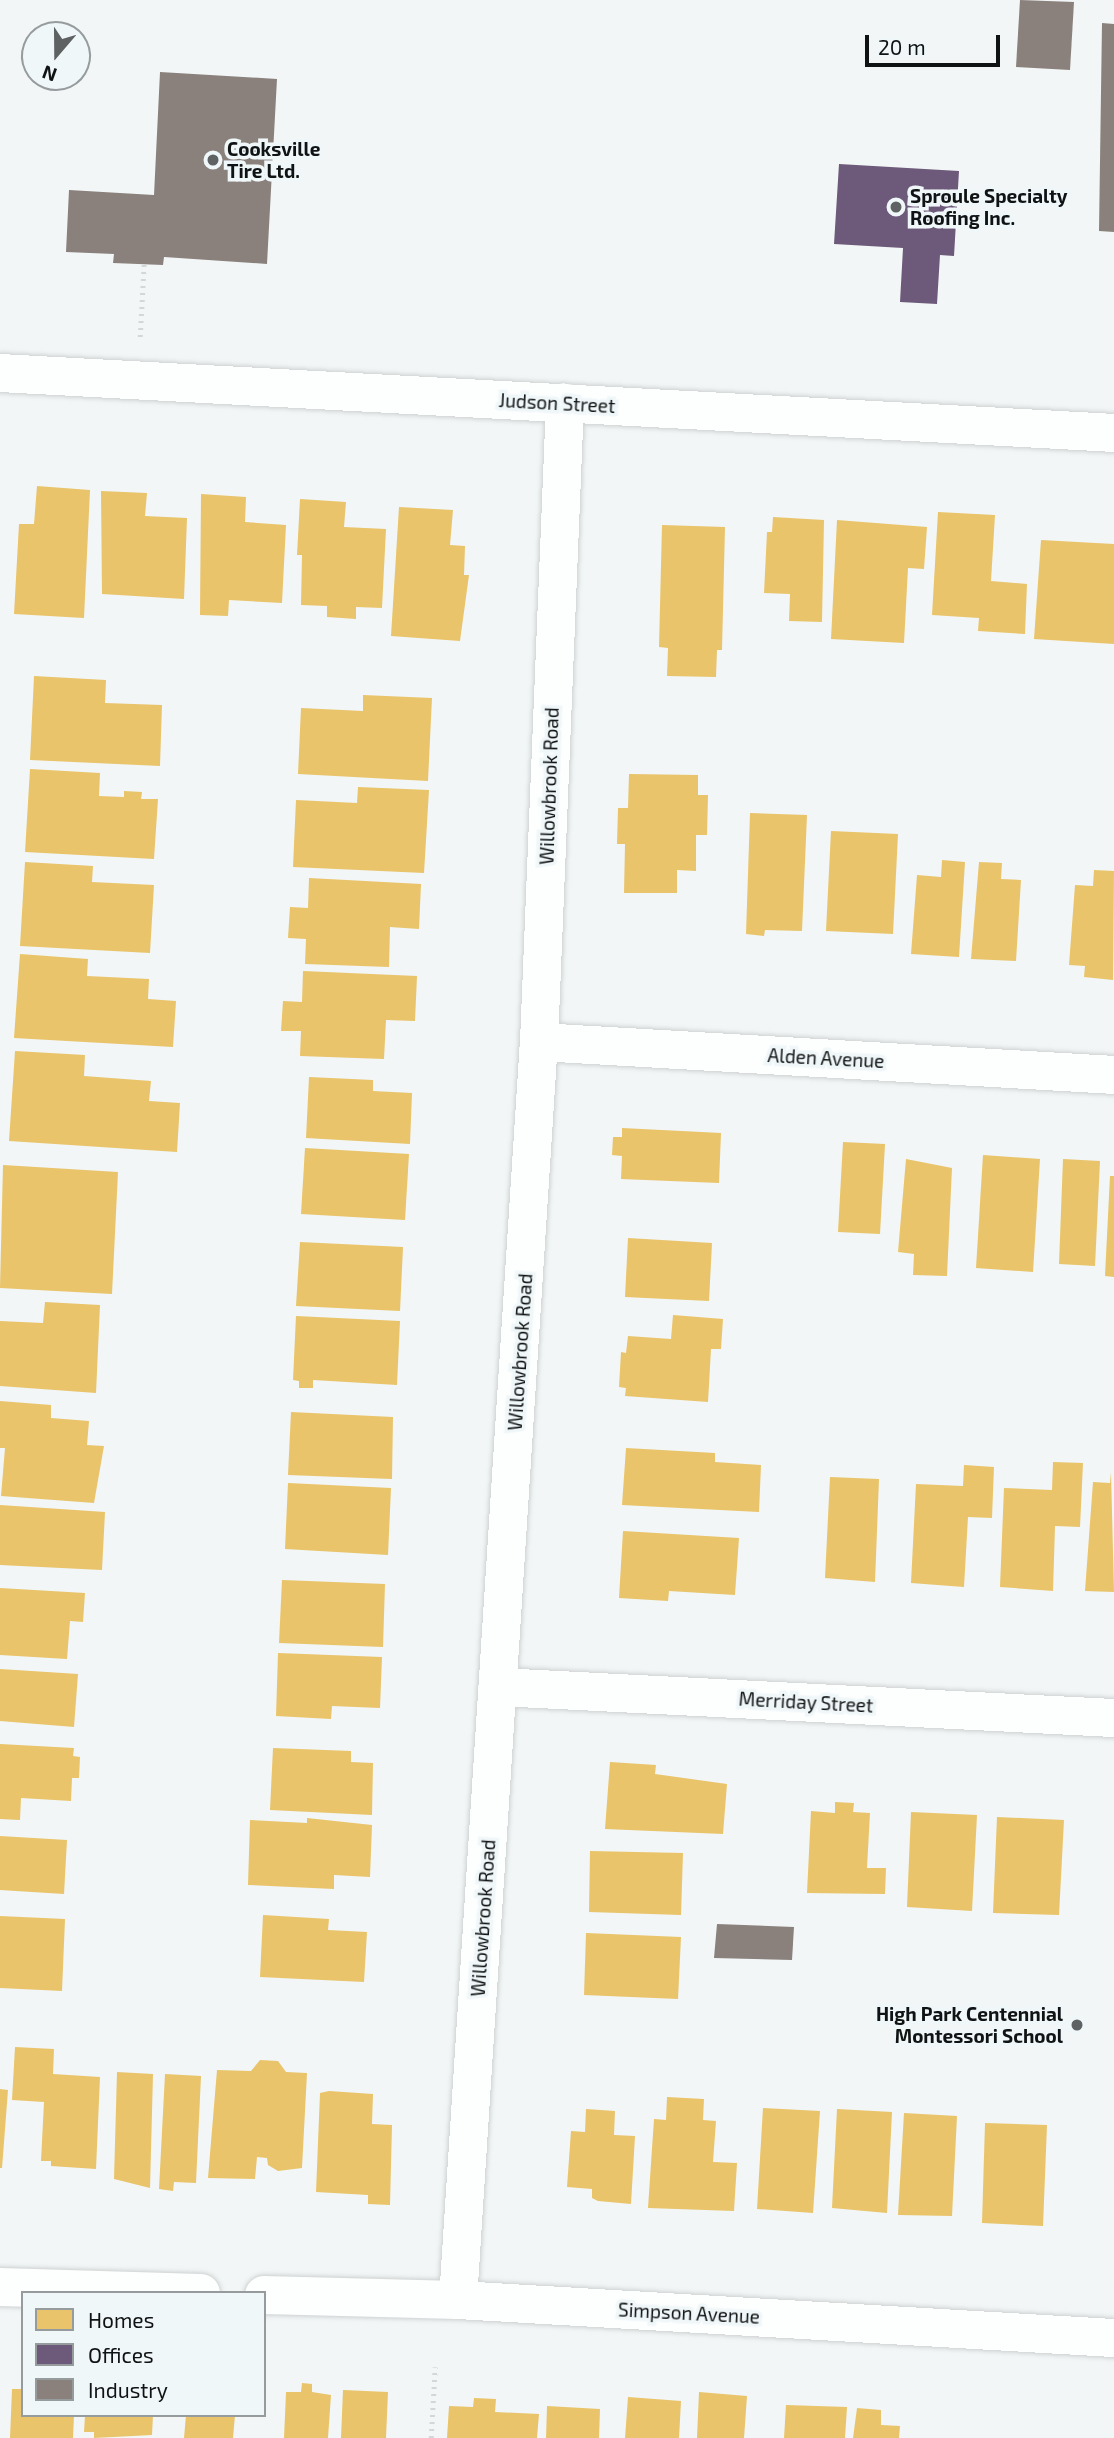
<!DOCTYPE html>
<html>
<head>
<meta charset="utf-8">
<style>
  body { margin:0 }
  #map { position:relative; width:1114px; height:2438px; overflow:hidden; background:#f2f6f7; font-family:"Exo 2",sans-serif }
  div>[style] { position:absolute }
  .homes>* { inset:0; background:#e9c46a }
  .offices>* { inset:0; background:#6d597a }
  .industry>* { inset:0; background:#8a817c }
  .path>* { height:4.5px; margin-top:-2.25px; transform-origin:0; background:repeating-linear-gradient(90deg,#d5d7d7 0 2px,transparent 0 7px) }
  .roads { filter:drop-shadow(0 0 2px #cfd2d2) drop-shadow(0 0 2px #cfd2d2) }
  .minor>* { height:38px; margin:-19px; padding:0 19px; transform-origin:19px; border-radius:19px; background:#fdfefe }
  .tertiary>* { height:38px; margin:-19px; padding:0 19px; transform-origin:19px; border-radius:19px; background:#fdfefe }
  .dots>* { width:19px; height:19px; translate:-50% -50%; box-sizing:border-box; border:4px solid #f0f7f9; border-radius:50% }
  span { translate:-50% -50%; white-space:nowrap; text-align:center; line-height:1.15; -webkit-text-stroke:7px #f0f7f9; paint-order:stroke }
  .poi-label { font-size:19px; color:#101313; font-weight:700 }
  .left { translate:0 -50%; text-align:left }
  .right { translate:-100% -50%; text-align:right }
  .street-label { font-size:19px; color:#101313 }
  .legend { position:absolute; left:21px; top:2291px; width:245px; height:126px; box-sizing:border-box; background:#f0f7f9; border:2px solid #969c9d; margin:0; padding:9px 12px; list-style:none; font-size:21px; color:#101313 }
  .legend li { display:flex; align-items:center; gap:14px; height:35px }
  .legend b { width:35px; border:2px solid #969c9d }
  .north { position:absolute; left:21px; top:21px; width:70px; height:70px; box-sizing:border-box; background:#f0f7f9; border:2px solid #969c9d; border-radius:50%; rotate:200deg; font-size:19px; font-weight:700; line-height:28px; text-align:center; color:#101313 }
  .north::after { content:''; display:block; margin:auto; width:24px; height:32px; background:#5f6263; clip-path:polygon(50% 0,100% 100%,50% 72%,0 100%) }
  .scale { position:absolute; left:865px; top:35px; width:135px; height:32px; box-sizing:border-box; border:4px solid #101313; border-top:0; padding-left:9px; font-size:21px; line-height:24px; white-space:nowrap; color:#101313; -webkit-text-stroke:5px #f0f7f9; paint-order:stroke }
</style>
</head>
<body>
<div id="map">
  <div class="homes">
    <i style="clip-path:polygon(37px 486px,90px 490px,84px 618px,14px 614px,19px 524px,34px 524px)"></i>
    <i style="clip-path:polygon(101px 491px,147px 493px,145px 516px,187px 518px,184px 599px,102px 594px)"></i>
    <i style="clip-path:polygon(201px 494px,246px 497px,245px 522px,286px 525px,282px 603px,229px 600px,228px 616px,200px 615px)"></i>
    <i style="clip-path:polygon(300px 499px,346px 502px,344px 527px,386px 529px,382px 608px,356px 607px,356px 619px,327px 617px,327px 606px,301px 605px,302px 555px,297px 555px)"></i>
    <i style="clip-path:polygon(399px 507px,453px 510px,450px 545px,465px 546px,464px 575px,469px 575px,460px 641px,391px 636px)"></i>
    <i style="clip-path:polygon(938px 512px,995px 515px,991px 581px,1027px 584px,1025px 634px,978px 631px,979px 618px,932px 615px)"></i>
    <i style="clip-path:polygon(773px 517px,824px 520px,822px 622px,789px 621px,790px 594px,764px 593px,767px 532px,772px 532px)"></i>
    <i style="clip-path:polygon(837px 520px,927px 527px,924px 569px,908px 568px,904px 643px,831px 639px)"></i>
    <i style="clip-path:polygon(662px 525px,725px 527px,722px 650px,717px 650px,716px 677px,667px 676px,668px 648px,659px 647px)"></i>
    <i style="clip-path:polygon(1041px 540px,1114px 544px,1114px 644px,1034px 639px)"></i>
    <i style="clip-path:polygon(34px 676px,106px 680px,105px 703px,162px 705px,160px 766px,30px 760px)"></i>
    <i style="clip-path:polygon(363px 695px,432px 698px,428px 781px,298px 774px,301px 708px,363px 711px)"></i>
    <i style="clip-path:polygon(30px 769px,100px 773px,99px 796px,124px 797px,124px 791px,142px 792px,141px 799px,158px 799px,154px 859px,25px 852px)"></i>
    <i style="clip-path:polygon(629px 774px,698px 775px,698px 795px,708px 795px,707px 835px,696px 835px,696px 871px,677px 870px,677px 893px,624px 893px,625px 844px,617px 844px,618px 808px,628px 808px)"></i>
    <i style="clip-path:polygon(358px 787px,429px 790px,424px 873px,293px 867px,296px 800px,357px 803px)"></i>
    <i style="clip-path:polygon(750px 813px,807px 815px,802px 931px,765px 930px,764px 936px,746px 934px)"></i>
    <i style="clip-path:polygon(831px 831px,898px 834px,893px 934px,826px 931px)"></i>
    <i style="clip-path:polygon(942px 860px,965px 862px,959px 957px,911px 954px,917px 875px,941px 877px)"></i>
    <i style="clip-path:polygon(25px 862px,93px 866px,92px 882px,154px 885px,150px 953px,20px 946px)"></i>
    <i style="clip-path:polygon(979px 862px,1002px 863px,1001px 879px,1021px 880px,1016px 961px,971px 959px)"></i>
    <i style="clip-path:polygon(1094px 870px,1114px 871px,1113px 980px,1084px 977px,1085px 966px,1069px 965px,1075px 885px,1093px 886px)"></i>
    <i style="clip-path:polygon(309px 878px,421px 884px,419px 929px,390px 927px,389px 967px,305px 964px,306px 939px,288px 938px,290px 907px,308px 908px)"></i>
    <i style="clip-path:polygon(20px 954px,88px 959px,87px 976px,149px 979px,148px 999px,176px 1001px,173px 1047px,14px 1038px)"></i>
    <i style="clip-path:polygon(303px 971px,417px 976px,415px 1021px,386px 1020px,384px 1059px,300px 1056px,301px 1031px,281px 1031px,283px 1001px,302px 1002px)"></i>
    <i style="clip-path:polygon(15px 1051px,85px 1055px,84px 1076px,151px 1081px,149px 1101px,180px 1103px,177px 1152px,9px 1141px)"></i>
    <i style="clip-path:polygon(309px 1077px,373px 1080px,373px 1091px,412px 1093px,410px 1144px,306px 1138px)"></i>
    <i style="clip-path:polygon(622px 1128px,721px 1133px,719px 1183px,621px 1179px,622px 1156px,612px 1155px,613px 1137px,622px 1137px)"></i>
    <i style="clip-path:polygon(843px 1142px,885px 1144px,880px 1234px,838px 1232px)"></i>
    <i style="clip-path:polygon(305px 1148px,409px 1154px,405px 1220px,301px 1214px)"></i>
    <i style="clip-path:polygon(983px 1155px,1040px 1159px,1033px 1272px,976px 1268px)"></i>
    <i style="clip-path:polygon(906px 1159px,952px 1168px,947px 1276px,913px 1275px,914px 1254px,898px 1252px)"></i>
    <i style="clip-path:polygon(1063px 1159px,1100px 1161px,1095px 1266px,1059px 1264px)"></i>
    <i style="clip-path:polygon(3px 1165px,118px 1172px,112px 1294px,0 1288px)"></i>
    <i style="clip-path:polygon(1110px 1176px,1114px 1176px,1114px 1277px,1105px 1276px)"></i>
    <i style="clip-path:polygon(628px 1238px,712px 1243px,709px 1301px,625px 1297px)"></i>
    <i style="clip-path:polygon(300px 1242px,403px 1247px,400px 1311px,296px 1306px)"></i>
    <i style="clip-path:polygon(45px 1302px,100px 1305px,96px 1393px,0 1386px,0 1321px,43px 1323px)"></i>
    <i style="clip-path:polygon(673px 1315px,723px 1319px,721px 1349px,711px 1349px,708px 1402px,625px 1396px,626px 1388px,619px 1387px,621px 1352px,626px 1353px,628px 1336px,671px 1339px)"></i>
    <i style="clip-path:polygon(296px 1316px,400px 1321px,397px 1385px,313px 1380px,313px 1388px,299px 1388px,299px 1381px,293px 1380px)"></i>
    <i style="clip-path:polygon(0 1401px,51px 1405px,51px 1418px,89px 1421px,87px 1445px,104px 1446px,94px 1503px,1px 1496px,5px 1448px,0 1448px)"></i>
    <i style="clip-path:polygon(291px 1412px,393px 1417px,392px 1479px,288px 1475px)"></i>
    <i style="clip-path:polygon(626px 1448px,715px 1453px,715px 1462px,761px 1465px,759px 1512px,622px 1505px)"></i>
    <i style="clip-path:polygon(1053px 1462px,1083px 1463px,1080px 1527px,1055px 1526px,1053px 1591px,1000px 1587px,1004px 1488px,1052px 1490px)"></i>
    <i style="clip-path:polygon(964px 1465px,994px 1467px,992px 1518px,968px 1517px,964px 1587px,911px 1583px,916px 1484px,963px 1486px)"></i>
    <i style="clip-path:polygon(1111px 1472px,1114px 1592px,1085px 1591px,1093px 1482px,1110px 1483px)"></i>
    <i style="clip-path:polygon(830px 1477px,879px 1479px,875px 1582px,825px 1578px)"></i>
    <i style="clip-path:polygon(288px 1483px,391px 1488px,388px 1555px,285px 1549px)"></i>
    <i style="clip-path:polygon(0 1505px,105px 1512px,102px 1570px,0 1565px)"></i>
    <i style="clip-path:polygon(623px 1531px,739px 1538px,735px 1595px,669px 1591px,668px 1601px,619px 1598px)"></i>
    <i style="clip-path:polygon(282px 1580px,385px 1584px,383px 1647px,279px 1643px)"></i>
    <i style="clip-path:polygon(0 1588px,85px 1593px,83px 1622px,70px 1621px,67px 1659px,0 1655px)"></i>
    <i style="clip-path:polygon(278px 1653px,382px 1657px,380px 1708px,332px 1706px,331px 1719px,276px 1716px)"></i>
    <i style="clip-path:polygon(0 1669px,78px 1674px,74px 1727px,0 1721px)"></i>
    <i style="clip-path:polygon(0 1744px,74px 1748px,73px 1756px,80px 1757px,79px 1778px,72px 1778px,71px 1801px,21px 1798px,20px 1820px,0 1819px)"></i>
    <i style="clip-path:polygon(273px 1748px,351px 1751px,351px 1762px,373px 1763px,372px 1815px,270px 1810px)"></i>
    <i style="clip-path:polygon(610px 1762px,656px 1765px,655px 1774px,727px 1784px,723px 1834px,605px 1829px)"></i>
    <i style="clip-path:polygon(835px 1802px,854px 1803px,853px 1812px,870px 1813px,867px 1868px,886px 1868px,885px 1894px,807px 1893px,811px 1811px,835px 1813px)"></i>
    <i style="clip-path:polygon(911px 1812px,977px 1815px,972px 1911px,907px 1907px)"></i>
    <i style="clip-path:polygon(997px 1817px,1064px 1820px,1059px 1915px,993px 1913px)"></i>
    <i style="clip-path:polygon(307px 1818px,372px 1825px,370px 1877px,334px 1875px,334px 1889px,248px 1885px,250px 1820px,307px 1823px)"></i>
    <i style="clip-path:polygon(0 1836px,67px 1840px,64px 1894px,0 1890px)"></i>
    <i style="clip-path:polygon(590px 1851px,683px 1853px,681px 1915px,589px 1912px)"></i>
    <i style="clip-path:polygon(263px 1915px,329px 1919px,328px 1930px,367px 1932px,364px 1982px,260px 1977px)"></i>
    <i style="clip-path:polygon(0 1916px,65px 1919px,62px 1991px,0 1988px)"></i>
    <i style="clip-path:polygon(586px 1933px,681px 1937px,678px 1999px,584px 1995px)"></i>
    <i style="clip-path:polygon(15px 2047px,54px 2049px,53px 2074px,100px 2077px,96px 2169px,51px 2166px,51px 2161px,41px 2161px,44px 2102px,12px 2100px)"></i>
    <i style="clip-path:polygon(260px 2060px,278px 2061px,286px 2072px,307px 2073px,302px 2168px,278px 2171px,268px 2165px,267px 2158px,257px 2157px,255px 2179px,208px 2178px,217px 2070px,251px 2071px)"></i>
    <i style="clip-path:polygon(117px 2072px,153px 2074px,150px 2188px,114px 2179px)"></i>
    <i style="clip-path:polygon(165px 2074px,201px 2076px,196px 2183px,174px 2182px,173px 2191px,159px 2189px)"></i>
    <i style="clip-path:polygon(0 2089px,8px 2090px,2px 2168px,0 2168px)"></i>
    <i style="clip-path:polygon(329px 2091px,373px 2094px,372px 2124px,392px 2125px,390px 2205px,368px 2204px,368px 2195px,316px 2192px,320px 2093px)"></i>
    <i style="clip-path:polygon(667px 2097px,704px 2099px,703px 2120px,716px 2121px,713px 2162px,737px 2163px,734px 2211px,648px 2208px,654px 2119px,666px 2120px)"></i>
    <i style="clip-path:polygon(763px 2108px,820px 2111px,813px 2213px,757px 2209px)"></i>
    <i style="clip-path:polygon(586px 2109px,615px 2111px,614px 2135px,635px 2136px,631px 2204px,598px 2201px,592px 2198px,592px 2189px,567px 2187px,571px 2131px,585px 2132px)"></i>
    <i style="clip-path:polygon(837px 2109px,892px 2112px,887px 2213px,832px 2208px)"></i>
    <i style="clip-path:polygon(904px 2113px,957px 2116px,952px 2216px,898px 2215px)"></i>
    <i style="clip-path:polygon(985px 2123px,1047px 2125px,1043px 2226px,982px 2223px)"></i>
    <i style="clip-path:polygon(302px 2383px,312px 2384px,312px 2392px,331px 2395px,328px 2438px,284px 2438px,286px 2392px,301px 2392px)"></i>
    <i style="clip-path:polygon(12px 2389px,23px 2389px,23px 2415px,74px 2415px,73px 2438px,10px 2438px)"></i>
    <i style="clip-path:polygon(343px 2390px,388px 2392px,386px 2438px,341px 2438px)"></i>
    <i style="clip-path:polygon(699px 2392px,747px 2396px,744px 2438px,697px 2438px)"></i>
    <i style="clip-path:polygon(628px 2397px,681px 2401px,679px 2438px,625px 2438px)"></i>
    <i style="clip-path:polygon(474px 2398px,496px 2399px,495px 2412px,539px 2414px,537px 2438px,447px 2438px,449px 2406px,473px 2407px)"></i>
    <i style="clip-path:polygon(786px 2405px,847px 2407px,845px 2438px,784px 2438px)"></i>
    <i style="clip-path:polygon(547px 2406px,600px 2409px,599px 2438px,546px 2438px)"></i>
    <i style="clip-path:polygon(857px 2408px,881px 2410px,881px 2425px,900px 2426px,899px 2438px,853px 2438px)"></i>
    <i style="clip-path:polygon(85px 2415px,153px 2415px,152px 2435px,94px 2438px,94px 2432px,84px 2432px)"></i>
    <i style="clip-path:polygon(186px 2415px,235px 2415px,233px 2438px,184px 2438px)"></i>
  </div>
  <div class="offices">
    <i style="clip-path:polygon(839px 164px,959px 171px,954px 256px,940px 255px,937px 304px,900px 302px,903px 248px,834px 244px)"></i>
  </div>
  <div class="industry">
    <i style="clip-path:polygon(1020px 0,1074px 2px,1070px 70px,1016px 67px)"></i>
    <i style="clip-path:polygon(1102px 23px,1114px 24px,1114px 232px,1099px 231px)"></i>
    <i style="clip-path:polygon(160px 72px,277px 79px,267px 264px,164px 257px,163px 265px,113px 263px,114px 254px,66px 252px,69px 190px,154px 195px)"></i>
    <i style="clip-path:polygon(717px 1924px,794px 1927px,792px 1960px,714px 1958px)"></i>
  </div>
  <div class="path">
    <i style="left:140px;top:337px;width:73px;rotate:-86.9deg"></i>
    <i style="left:431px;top:2438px;width:71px;rotate:-86.8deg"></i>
  </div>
  <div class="roads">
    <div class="minor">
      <i style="left:539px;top:1042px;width:576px;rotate:3.28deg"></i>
      <i style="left:499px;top:1687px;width:616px;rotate:2.89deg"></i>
      <i style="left:0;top:2287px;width:201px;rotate:1.7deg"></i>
      <i style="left:264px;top:2295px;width:194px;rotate:1.5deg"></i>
      <i style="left:458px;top:2300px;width:657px;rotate:3.32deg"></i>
      <i style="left:458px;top:2300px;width:1261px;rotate:-86.32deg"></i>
      <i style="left:539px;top:1042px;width:640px;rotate:-87.67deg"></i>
    </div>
    <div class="tertiary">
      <i style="left:0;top:373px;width:1116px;rotate:3.08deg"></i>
    </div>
  </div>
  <div class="dots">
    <i style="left:213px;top:160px;background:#5f6263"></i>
    <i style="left:896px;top:207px;background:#5f6263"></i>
    <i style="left:1077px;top:2025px;background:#5f6263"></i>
  </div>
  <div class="poi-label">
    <span class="left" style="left:227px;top:160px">Cooksville<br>Tire Ltd.</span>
    <span class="left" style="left:910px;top:207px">Sproule Specialty<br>Roofing Inc.</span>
    <span class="right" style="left:1063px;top:2025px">High Park Centennial<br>Montessori School</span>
  </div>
  <div class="street-label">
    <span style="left:557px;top:403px;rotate:3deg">Judson Street</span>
    <span style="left:549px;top:786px;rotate:-88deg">Willowbrook Road</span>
    <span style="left:826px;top:1058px;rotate:3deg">Alden Avenue</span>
    <span style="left:520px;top:1352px;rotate:-86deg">Willowbrook Road</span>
    <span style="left:806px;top:1702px;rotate:3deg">Merriday Street</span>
    <span style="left:483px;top:1918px;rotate:-86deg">Willowbrook Road</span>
    <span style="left:689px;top:2313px;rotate:3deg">Simpson Avenue</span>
  </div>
  <ul class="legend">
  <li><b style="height:19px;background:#e9c46a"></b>Homes</li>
  <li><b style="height:19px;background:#6d597a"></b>Offices</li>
  <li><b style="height:19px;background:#8a817c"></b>Industry</li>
  </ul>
  <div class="north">N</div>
  <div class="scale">20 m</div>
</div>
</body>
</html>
